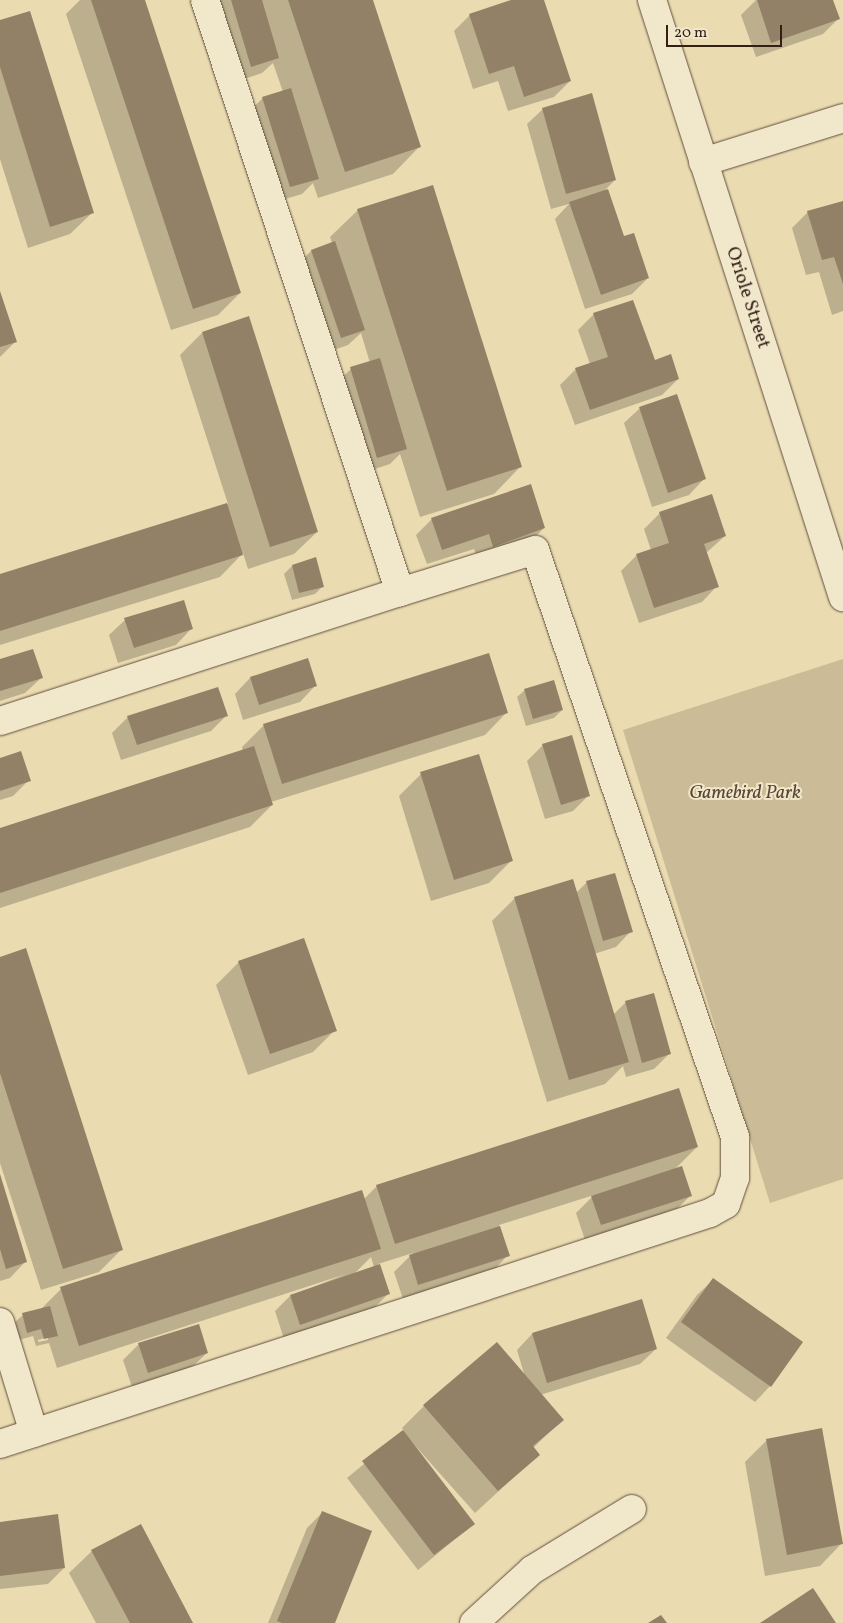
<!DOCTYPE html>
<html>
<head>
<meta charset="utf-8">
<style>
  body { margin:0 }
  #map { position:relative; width:843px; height:1623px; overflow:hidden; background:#eadbb1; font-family:Vollkorn,serif }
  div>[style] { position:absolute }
  .green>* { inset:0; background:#cbbb96 }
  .shadow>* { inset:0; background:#0003 }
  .building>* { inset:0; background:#928166 }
  .roads { filter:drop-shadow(0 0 1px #614e3c) drop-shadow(0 0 1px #614e3c) }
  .minor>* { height:28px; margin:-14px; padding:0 14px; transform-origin:14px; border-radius:14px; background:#f1e8cc }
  span { translate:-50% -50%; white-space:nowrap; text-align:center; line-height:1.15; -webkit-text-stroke:4px #f1e8cc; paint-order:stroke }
  .street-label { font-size:19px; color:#331f15 }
  .park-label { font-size:19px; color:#594635; font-style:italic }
  .scale { position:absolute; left:666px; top:25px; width:116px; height:22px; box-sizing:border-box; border:2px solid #331f15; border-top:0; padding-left:6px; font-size:15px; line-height:18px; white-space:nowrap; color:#331f15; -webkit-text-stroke:4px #f1e8cc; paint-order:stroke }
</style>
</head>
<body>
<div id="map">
  <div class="green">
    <i style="clip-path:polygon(843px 659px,843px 1179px,770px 1203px,623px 730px)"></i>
  </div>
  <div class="shadow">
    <i style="clip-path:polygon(80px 0,144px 0,240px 293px,218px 315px,171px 330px,66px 14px)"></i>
    <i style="clip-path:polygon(211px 0,371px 0,420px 146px,393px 174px,318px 198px,313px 183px,302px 194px,275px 202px,247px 113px,263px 98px,283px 92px,273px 63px,262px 73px,235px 82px)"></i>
    <i style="clip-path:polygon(515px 0,543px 0,570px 81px,554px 97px,508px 111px,498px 81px,473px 89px,454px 31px,470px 15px)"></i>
    <i style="clip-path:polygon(756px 0,832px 0,838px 19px,823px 34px,756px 57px,741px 15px)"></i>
    <i style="clip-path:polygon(0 22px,93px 212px,70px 234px,28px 248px,0 159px)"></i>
    <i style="clip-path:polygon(543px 109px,615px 180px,603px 192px,623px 237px,648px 278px,632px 294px,585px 309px,555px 219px,569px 204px,551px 209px,527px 124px)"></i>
    <i style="clip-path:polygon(843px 202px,843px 311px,832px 315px,819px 272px,806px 275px,792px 228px,808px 212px)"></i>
    <i style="clip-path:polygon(358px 210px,521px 466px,494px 494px,420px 517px,400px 454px,390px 464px,362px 473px,335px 384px,351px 369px,370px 363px,361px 333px,348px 345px,325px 353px,296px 266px,311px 251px,332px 243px,330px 237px)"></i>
    <i style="clip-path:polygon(0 294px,15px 342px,0 357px)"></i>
    <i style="clip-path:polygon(594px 314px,678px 379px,662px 395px,575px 425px,560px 385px,576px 369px,590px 364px,578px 330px)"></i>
    <i style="clip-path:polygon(202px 333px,317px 532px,294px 554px,248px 569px,243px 553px,220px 577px,0 645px,0 576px,228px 504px,180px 355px)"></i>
    <i style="clip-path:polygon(640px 408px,704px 479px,689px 495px,652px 507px,624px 423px)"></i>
    <i style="clip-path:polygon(711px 496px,725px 536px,706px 553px,717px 586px,702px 602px,639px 623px,621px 571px,637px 555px,651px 550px,644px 529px,659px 514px)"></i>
    <i style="clip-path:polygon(432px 519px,544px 528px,528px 544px,478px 561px,474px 549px,427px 564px,416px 535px)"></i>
    <i style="clip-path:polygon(292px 566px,323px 586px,315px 594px,292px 600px,284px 574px)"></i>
    <i style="clip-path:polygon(125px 620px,191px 629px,176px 645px,118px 663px,109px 635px)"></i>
    <i style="clip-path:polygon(0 660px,41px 678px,25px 693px,0 701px)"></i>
    <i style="clip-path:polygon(250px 678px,315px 686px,300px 702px,243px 720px,235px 694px)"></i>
    <i style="clip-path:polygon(525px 690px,562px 710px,554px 718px,526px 726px,517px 697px)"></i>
    <i style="clip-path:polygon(507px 712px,485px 735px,271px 802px,272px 805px,250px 827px,0 908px,0 829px,243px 751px,242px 747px,264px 725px)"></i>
    <i style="clip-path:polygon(226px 716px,211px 731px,121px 760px,112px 733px,128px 717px)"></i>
    <i style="clip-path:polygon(543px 745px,589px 795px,573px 811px,545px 819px,527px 761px)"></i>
    <i style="clip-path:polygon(0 759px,29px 780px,13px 796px,0 800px)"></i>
    <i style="clip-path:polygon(421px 774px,511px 861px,489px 883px,431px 901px,399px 796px)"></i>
    <i style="clip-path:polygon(572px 881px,576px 893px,587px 882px,631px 931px,616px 947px,594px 954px,613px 1015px,626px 1002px,670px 1053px,654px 1069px,626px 1077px,623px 1066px,605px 1084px,547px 1102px,492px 921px,514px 899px)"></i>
    <i style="clip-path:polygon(0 958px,121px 1250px,99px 1272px,41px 1290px,0 1163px)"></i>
    <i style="clip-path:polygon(239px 962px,335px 1030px,313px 1052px,248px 1075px,216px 985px)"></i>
    <i style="clip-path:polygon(evenodd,697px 1147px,673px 1171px,690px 1196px,675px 1211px,585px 1240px,576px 1213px,594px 1195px,499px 1225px,508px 1255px,493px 1271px,403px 1299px,394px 1272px,413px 1253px,378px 1264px,388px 1294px,373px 1309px,284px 1339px,275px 1311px,290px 1296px,346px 1274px,57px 1368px,49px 1343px,36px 1346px,33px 1336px,19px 1340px,15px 1322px,23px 1315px,40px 1310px,61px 1289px,364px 1199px,377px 1186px,697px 1147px,371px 1257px,374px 1267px,354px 1274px,371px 1257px,697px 1147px,48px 1337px,48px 1340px,38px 1342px,38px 1340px,48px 1337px)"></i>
    <i style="clip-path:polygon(0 1177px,25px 1262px,10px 1278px,0 1281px)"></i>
    <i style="clip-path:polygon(713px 1280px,770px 1386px,755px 1402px,666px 1338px,697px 1295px)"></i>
    <i style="clip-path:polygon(642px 1301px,656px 1349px,640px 1364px,540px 1395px,562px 1420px,533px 1448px,539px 1454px,475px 1513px,403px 1432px,473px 1524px,418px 1570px,347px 1478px,404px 1431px,402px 1428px,424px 1406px,525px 1377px,517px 1350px,532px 1334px)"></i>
    <i style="clip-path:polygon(139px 1344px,207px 1353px,191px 1368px,132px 1387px,123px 1360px)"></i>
    <i style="clip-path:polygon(767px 1440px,842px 1543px,820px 1566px,765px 1576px,745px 1462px)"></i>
    <i style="clip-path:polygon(322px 1513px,333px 1623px,268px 1623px,307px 1528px)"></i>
    <i style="clip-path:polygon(0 1523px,64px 1568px,48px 1584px,0 1589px)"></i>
    <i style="clip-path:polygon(92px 1551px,192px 1623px,96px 1623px,69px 1573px)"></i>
  </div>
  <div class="building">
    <i style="clip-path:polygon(91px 0,145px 0,241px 293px,193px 309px)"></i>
    <i style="clip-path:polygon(231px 0,262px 0,279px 58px,251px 67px)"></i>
    <i style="clip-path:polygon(288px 0,373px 0,421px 147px,345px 172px)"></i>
    <i style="clip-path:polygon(511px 0,544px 0,571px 81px,524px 97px,514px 66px,489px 74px,469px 14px)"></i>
    <i style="clip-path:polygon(757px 0,833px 0,840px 19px,771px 43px)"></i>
    <i style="clip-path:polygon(30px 11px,94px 213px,50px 227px,0 67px,0 20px)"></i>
    <i style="clip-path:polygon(291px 88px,319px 179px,290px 187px,262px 97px)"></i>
    <i style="clip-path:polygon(592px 93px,616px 180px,566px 194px,542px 108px)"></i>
    <i style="clip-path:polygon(433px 185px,522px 467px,447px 491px,357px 209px)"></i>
    <i style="clip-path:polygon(608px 189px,624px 236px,634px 233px,649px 278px,601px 295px,569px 202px)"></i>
    <i style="clip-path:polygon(843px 201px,843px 284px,834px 257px,822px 260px,807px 211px)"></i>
    <i style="clip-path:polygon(335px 241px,365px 330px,341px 338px,311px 250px)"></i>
    <i style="clip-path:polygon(0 291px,17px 342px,0 347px)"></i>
    <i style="clip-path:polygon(633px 300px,655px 360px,671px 354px,679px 379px,590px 410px,575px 368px,608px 357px,593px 313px)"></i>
    <i style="clip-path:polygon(249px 316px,318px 532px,270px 547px,202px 332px)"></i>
    <i style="clip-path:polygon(380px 358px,407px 449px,377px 458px,350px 367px)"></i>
    <i style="clip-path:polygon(677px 394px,706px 479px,668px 493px,639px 407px)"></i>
    <i style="clip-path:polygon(531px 484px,545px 528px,493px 547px,489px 534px,442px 550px,431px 518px)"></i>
    <i style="clip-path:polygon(712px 494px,726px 536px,704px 544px,719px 587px,654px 608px,636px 554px,669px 543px,659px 512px)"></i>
    <i style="clip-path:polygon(227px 503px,243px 555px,0 631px,0 574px)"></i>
    <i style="clip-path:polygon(316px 557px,324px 587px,299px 593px,292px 565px)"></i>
    <i style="clip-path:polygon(184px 600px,193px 629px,134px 648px,124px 618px)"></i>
    <i style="clip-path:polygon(33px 649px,43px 678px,0 691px,0 659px)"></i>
    <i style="clip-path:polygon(489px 653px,508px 713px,282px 784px,263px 724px)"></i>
    <i style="clip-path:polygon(308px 658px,317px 686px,259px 705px,250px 677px)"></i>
    <i style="clip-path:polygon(554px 680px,563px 710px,533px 719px,524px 689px)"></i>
    <i style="clip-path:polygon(218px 687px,228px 716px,137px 745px,127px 716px)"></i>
    <i style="clip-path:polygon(572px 735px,590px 796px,561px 805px,542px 744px)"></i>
    <i style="clip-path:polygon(254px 746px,273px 805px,0 893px,0 828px)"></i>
    <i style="clip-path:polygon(21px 751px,31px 781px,0 791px,0 758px)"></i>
    <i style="clip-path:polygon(479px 754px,513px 861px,454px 880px,420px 772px)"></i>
    <i style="clip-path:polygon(615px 873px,633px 932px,603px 941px,586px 881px)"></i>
    <i style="clip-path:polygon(573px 879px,629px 1062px,569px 1080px,514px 897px)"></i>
    <i style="clip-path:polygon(304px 938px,337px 1031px,270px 1054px,238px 961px)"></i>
    <i style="clip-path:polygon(26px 948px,123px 1250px,63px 1269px,0 1073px,0 957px)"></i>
    <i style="clip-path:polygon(654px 993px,671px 1054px,642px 1063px,625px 1001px)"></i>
    <i style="clip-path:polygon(679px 1088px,698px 1147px,395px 1244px,376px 1185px)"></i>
    <i style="clip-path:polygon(682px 1166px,692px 1196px,601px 1225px,591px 1196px)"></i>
    <i style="clip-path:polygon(0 1174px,27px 1262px,6px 1269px,0 1249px)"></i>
    <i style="clip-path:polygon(362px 1190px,381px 1249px,79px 1346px,60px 1287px)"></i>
    <i style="clip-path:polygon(500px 1226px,510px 1256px,418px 1285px,409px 1255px)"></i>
    <i style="clip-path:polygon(380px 1264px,390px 1294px,300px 1325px,290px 1295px)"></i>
    <i style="clip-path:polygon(713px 1278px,803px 1342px,771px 1387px,681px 1322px)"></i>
    <i style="clip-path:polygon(642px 1299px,657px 1349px,547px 1383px,532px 1333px)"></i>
    <i style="clip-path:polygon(50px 1306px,58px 1336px,44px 1339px,41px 1329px,27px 1333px,22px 1313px)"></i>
    <i style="clip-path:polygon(199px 1324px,208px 1353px,148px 1373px,138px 1343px)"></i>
    <i style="clip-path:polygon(497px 1342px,564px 1420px,533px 1446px,540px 1455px,498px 1491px,423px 1405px)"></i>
    <i style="clip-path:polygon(822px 1428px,843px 1544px,787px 1555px,766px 1439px)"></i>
    <i style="clip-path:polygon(403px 1430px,475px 1524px,434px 1555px,362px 1461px)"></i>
    <i style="clip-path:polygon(322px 1511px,372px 1531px,335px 1623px,282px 1623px,277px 1621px)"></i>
    <i style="clip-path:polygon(58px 1514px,65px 1568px,0 1576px,0 1522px)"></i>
    <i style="clip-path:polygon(141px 1524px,193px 1623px,130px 1623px,91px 1550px)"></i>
    <i style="clip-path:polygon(813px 1588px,836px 1623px,760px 1623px)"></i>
    <i style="clip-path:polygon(661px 1615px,667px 1623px,648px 1623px)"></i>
  </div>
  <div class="roads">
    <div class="minor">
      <i style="left:652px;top:0;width:627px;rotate:72.26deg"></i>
      <i style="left:703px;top:162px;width:147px;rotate:-17.4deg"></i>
      <i style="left:0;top:721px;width:420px;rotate:-17.9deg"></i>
      <i style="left:400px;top:592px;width:623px;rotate:-108.23deg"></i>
      <i style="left:0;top:1322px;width:116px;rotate:73deg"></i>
      <i style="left:0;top:1444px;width:747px;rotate:-18.02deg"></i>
      <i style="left:710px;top:1213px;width:18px;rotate:-29deg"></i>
      <i style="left:726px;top:1204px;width:28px;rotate:-71deg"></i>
      <i style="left:735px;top:1178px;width:41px;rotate:-90deg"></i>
      <i style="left:735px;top:1137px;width:620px;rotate:-108.81deg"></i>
      <i style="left:535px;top:550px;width:141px;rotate:162.7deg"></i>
      <i style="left:474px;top:1623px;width:79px;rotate:-42.4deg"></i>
      <i style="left:532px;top:1570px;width:117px;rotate:-31.4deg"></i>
    </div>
  </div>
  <div class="street-label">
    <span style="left:747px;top:298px;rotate:72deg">Oriole Street</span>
  </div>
  <div class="park-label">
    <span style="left:745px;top:794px">Gamebird Park</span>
  </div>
  <div class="scale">20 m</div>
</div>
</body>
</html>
